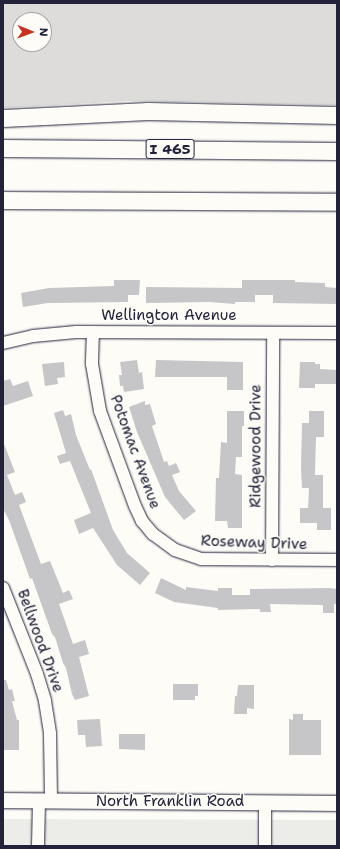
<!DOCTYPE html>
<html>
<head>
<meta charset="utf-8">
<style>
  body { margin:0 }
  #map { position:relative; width:340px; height:849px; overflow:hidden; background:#fdfcf7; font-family:"Shantell Sans",sans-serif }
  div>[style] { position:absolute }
  .built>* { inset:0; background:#ecece9 }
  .green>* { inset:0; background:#dddcdb }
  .building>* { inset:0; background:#c6c6c8 }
  .roads { filter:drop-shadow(0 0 1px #22223b) drop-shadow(0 0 1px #22223b) }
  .minor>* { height:12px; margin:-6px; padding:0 6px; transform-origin:6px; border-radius:6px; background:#fdfcf7 }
  .major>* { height:15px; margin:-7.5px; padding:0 7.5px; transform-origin:7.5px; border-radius:7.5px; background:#fdfcf7 }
  .highway>* { height:17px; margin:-8.5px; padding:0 8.5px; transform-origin:8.5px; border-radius:8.5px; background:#fdfcf7 }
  span { translate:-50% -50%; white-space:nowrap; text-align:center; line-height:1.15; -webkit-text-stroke:3px #fdfcf7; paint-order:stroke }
  .shield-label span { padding:1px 3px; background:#fdfcf7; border:1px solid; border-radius:3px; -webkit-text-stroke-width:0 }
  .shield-label { font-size:14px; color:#22223b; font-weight:700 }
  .street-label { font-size:15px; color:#22223b }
  .frame { position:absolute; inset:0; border:4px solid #22223b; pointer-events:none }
  .north { position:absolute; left:12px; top:12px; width:40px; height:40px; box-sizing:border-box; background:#fdfcf7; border:1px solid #a5a5ac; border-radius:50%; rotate:91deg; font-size:11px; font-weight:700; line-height:16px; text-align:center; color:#22223b }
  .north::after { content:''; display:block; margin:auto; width:14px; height:18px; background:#c8321e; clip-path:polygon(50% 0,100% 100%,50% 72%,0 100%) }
</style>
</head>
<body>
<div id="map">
  <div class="built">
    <i style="clip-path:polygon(3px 819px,337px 820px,337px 846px,3px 846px)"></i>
  </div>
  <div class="green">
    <i style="clip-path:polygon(evenodd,3px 3px,337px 3px,337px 105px,129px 101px,3px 108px,3px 3px,20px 20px,44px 20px,44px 44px,20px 44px,20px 20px)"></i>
  </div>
  <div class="building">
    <i style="clip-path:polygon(114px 280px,140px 280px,139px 295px,128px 295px,128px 302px,48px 303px,23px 307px,21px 293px,49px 288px,114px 286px)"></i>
    <i style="clip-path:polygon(242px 280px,295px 280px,295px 282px,325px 283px,325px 287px,337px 288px,337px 304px,273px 303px,273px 295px,255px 295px,255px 302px,235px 302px,235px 304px,209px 302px,146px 303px,146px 287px,242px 288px)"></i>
    <i style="clip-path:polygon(137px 360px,139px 373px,142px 372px,144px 389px,124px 392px,123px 386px,120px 386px,119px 375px,122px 375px,120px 362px)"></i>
    <i style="clip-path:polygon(156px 360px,243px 362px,243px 390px,227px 390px,227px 377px,155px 377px)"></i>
    <i style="clip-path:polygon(64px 362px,65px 377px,57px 378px,58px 384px,45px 386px,42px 364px)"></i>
    <i style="clip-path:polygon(300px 362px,315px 362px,315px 364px,320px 364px,320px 369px,337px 370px,337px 384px,315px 384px,315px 388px,299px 388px)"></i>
    <i style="clip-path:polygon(10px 379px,13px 386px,28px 381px,33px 396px,3px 406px,3px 381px)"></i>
    <i style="clip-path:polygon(145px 401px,145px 405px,150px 404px,156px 424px,152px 426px,164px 462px,167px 461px,169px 466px,176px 463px,180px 472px,172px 475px,179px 491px,196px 511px,184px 520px,165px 497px,137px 432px,129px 407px)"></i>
    <i style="clip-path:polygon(63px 410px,65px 416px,71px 414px,76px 435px,90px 470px,91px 469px,113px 530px,127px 553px,150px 573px,140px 585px,117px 565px,93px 528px,79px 534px,74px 520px,91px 513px,70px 461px,60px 464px,57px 456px,66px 453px,54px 413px)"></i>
    <i style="clip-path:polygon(227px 411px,244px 411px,244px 426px,242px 426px,242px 457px,236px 457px,235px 474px,242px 475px,242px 528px,228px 528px,227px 521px,215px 521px,216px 478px,219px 478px,221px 442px,227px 443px)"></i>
    <i style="clip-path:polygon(309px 411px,324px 411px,324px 437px,316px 437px,315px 475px,323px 475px,323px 508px,331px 508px,331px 530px,317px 530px,317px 523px,300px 523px,300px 508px,308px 508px,309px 488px,302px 488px,301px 468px,302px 423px,309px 423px)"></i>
    <i style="clip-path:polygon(4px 444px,15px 472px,7px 475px,15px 495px,22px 492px,26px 502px,19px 505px,41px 564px,50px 561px,63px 593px,69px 590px,73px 599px,59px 604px,73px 644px,85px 640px,89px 654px,79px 657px,89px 696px,75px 700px,72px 694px,66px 668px,63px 663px,55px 637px,52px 634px,32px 578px,30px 579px,9px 520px,3px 509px)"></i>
    <i style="clip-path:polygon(161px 578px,186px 590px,186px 587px,218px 591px,218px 588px,232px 588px,232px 595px,250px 595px,250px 589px,329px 588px,337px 589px,337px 604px,334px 604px,334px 613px,323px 613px,323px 605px,270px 604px,271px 612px,260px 612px,260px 609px,218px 610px,218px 608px,174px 602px,155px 593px)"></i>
    <i style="clip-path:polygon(3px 680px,6px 680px,9px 690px,12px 689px,15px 701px,12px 701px,17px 720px,19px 720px,19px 750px,4px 750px)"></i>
    <i style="clip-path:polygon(173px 684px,198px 684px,198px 696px,195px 696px,195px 700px,173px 700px)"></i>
    <i style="clip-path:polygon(238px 685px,254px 685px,254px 709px,247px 708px,247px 714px,234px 714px,235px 696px,237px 696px)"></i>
    <i style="clip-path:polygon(293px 714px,303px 714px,303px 720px,321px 720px,321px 755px,289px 755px,289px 719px,293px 720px)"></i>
    <i style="clip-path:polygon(100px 719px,102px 746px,86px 747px,85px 735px,78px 735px,77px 720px)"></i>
    <i style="clip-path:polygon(119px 734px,145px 734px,145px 750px,119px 749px)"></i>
  </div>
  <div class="roads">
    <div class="minor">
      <i style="left:93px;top:332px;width:32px;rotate:92deg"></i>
      <i style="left:92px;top:364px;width:48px;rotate:80.3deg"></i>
      <i style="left:100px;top:411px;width:101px;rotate:69.8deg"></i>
      <i style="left:135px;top:506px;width:17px;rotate:65deg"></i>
      <i style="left:142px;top:521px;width:17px;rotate:50deg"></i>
      <i style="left:153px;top:534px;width:27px;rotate:36deg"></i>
      <i style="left:175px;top:550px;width:28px;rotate:19deg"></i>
      <i style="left:201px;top:559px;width:136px;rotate:0.4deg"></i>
      <i style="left:3px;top:343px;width:31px;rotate:-13deg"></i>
      <i style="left:33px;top:336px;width:43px;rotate:-5.3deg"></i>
      <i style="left:76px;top:332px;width:261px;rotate:0.2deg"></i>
      <i style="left:272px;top:560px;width:227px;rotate:-89.7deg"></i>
      <i style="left:3px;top:588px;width:92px;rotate:68.4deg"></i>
      <i style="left:37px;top:674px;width:28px;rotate:73deg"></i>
      <i style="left:45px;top:701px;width:33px;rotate:81deg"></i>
      <i style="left:50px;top:734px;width:67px;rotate:89.1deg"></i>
      <i style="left:38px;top:846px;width:45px;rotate:-88.7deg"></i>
      <i style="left:265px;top:846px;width:44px;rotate:-90deg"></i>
    </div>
    <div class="major">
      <i style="left:3px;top:800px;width:334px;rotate:0.5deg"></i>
    </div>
    <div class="highway">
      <i style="left:3px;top:118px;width:145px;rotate:-2.8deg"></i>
      <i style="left:148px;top:111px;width:189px;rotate:1.2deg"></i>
      <i style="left:3px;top:148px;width:334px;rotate:0.5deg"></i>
      <i style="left:3px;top:200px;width:334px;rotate:0.3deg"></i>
    </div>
  </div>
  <div class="shield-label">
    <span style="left:170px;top:149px">I 465</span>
  </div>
  <div class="street-label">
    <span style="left:169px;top:316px">Wellington Avenue</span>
    <span style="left:256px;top:446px;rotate:-90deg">Ridgewood Drive</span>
    <span style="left:135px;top:452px;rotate:70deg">Potomac Avenue</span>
    <span style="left:254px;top:543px;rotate:2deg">Roseway Drive</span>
    <span style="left:40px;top:641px;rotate:70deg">Bellwood Drive</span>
    <span style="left:170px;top:802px">North Franklin Road</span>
  </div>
  <div class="frame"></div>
  <div class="north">N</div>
</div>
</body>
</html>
